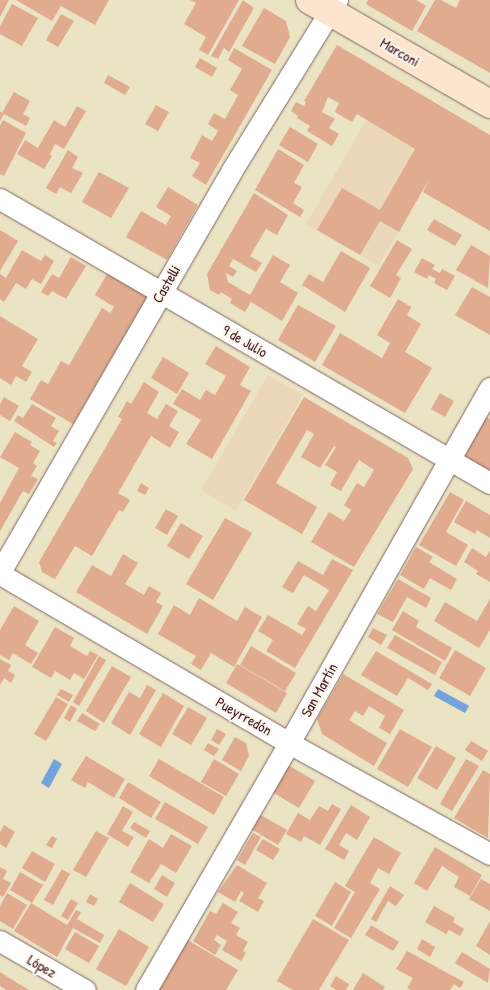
<!DOCTYPE html>
<html>
<head>
<meta charset="utf-8">
<style>
  body { margin:0 }
  #map { position:relative; width:490px; height:990px; overflow:hidden; background:#eae4c4; font-family:"Patrick Hand",sans-serif }
  div>[style] { position:absolute }
  .built>* { inset:0; background:#ebd8ba }
  .water>* { inset:0; background:#72a3dd }
  .building>* { inset:0; background:#e0ab8f }
  .roads { filter:drop-shadow(0 0 1px #826461) drop-shadow(0 0 1px #826461) }
  .street>* { height:21px; margin:-10.5px; padding:0 10.5px; transform-origin:10.5px; border-radius:10.5px; background:#fff }
  .secondary>* { height:28px; margin:-14px; padding:0 14px; transform-origin:14px; border-radius:14px; background:#fbe5cf }
  span { translate:-50% -50%; white-space:nowrap; text-align:center; line-height:1.15; -webkit-text-stroke:4px #fbf7ec; paint-order:stroke }
  .street-label { font-size:15px; color:#4a1f2b }
</style>
</head>
<body>
<div id="map">
  <div class="built">
    <i style="clip-path:polygon(391px 77px,463px 120px,379px 266px,306px 224px)"></i>
    <i style="clip-path:polygon(268px 375px,303px 395px,236px 511px,201px 490px)"></i>
  </div>
  <div class="water">
    <i style="clip-path:polygon(438px 689px,469px 706px,465px 713px,434px 696px)"></i>
    <i style="clip-path:polygon(54px 759px,62px 764px,49px 788px,41px 783px)"></i>
  </div>
  <div class="building">
    <i style="clip-path:polygon(0 0,9px 0,0 17px)"></i>
    <i style="clip-path:polygon(16px 0,109px 0,95px 25px,61px 6px,52px 21px)"></i>
    <i style="clip-path:polygon(190px 0,239px 0,208px 55px,199px 50px,206px 37px,184px 24px,196px 3px)"></i>
    <i style="clip-path:polygon(243px 0,254px 8px,229px 52px,224px 48px,218px 59px,211px 56px)"></i>
    <i style="clip-path:polygon(368px 0,416px 0,426px 6px,412px 31px,366px 4px)"></i>
    <i style="clip-path:polygon(435px 0,441px 0,456px 8px,460px 0,490px 0,490px 73px,417px 31px)"></i>
    <i style="clip-path:polygon(12px 4px,38px 18px,22px 46px,0 34px,0 26px)"></i>
    <i style="clip-path:polygon(264px 8px,286px 21px,290px 37px,275px 64px,242px 46px)"></i>
    <i style="clip-path:polygon(61px 14px,74px 21px,58px 47px,46px 40px)"></i>
    <i style="clip-path:polygon(337px 45px,490px 135px,490px 231px,423px 192px,429px 179px,399px 232px,380px 221px,360px 255px,317px 230px,342px 188px,380px 210px,415px 149px,357px 114px,352px 122px,335px 112px,339px 103px,328px 97px,322px 112px,335px 119px,329px 128px,339px 134px,332px 146px,307px 131px,310px 126px,297px 118px,298px 116px,291px 111px,296px 102px,304px 106px,306px 102px,304px 101px)"></i>
    <i style="clip-path:polygon(234px 48px,272px 70px,206px 185px,192px 176px,200px 163px,190px 158px,202px 135px,212px 141px,218px 131px,208px 124px,214px 113px,225px 119px,238px 95px,230px 90px,242px 69px,228px 60px)"></i>
    <i style="clip-path:polygon(200px 58px,217px 68px,212px 77px,195px 67px)"></i>
    <i style="clip-path:polygon(108px 75px,130px 87px,125px 95px,104px 83px)"></i>
    <i style="clip-path:polygon(14px 92px,30px 101px,23px 114px,30px 118px,26px 126px,4px 114px,0 121px,0 111px,2px 113px)"></i>
    <i style="clip-path:polygon(156px 105px,169px 112px,158px 131px,145px 124px)"></i>
    <i style="clip-path:polygon(77px 106px,86px 111px,64px 149px,55px 144px,50px 154px,52px 156px,44px 169px,17px 154px,25px 140px,38px 148px,54px 120px,65px 127px)"></i>
    <i style="clip-path:polygon(3px 120px,26px 133px,4px 176px,0 174px,0 126px)"></i>
    <i style="clip-path:polygon(290px 127px,318px 144px,308px 162px,279px 145px)"></i>
    <i style="clip-path:polygon(278px 149px,304px 165px,294px 183px,302px 187px,293px 203px,304px 210px,300px 217px,255px 190px)"></i>
    <i style="clip-path:polygon(68px 150px,78px 157px,72px 168px,83px 173px,71px 193px,60px 187px,56px 194px,46px 188px)"></i>
    <i style="clip-path:polygon(99px 172px,129px 188px,111px 218px,82px 202px)"></i>
    <i style="clip-path:polygon(168px 187px,198px 205px,167px 260px,126px 237px,141px 211px,166px 225px,171px 216px,156px 207px)"></i>
    <i style="clip-path:polygon(254px 193px,288px 215px,277px 235px,266px 229px,250px 256px,262px 263px,256px 272px,233px 259px,229px 266px,237px 271px,233px 277px,226px 273px,228px 282px,250px 295px,273px 255px,290px 265px,280px 282px,298px 293px,282px 321px,251px 302px,245px 312px,230px 303px,232px 299px,221px 292px,219px 295px,210px 290px,207px 274px)"></i>
    <i style="clip-path:polygon(434px 219px,462px 235px,455px 246px,427px 230px)"></i>
    <i style="clip-path:polygon(0 230px,18px 241px,0 271px)"></i>
    <i style="clip-path:polygon(397px 240px,412px 249px,396px 275px,401px 278px,390px 298px,370px 286px)"></i>
    <i style="clip-path:polygon(471px 245px,490px 256px,488px 288px,456px 270px)"></i>
    <i style="clip-path:polygon(22px 250px,41px 261px,45px 255px,54px 261px,41px 284px,32px 279px,26px 289px,16px 283px,4px 302px,0 299px,0 274px,6px 278px)"></i>
    <i style="clip-path:polygon(341px 251px,370px 268px,345px 312px,302px 285px,309px 274px,323px 282px)"></i>
    <i style="clip-path:polygon(71px 257px,86px 266px,66px 299px,52px 291px,48px 296px,41px 292px,52px 274px,59px 278px)"></i>
    <i style="clip-path:polygon(422px 258px,435px 265px,432px 269px,440px 273px,442px 269px,455px 276px,447px 290px,434px 283px,436px 279px,429px 275px,427px 279px,414px 272px)"></i>
    <i style="clip-path:polygon(108px 272px,148px 295px,73px 424px,30px 399px,41px 380px,48px 384px,61px 361px,69px 365px,102px 308px,110px 313px,114px 307px,95px 295px)"></i>
    <i style="clip-path:polygon(472px 287px,490px 297px,490px 335px,455px 315px)"></i>
    <i style="clip-path:polygon(398px 299px,411px 307px,407px 315px,421px 324px,405px 352px,432px 368px,405px 413px,322px 365px,340px 333px,382px 358px,390px 343px,377px 335px)"></i>
    <i style="clip-path:polygon(298px 305px,336px 326px,315px 362px,278px 340px)"></i>
    <i style="clip-path:polygon(0 316px,38px 339px,22px 366px,32px 372px,26px 382px,16px 376px,11px 385px,0 378px)"></i>
    <i style="clip-path:polygon(216px 346px,250px 367px,240px 385px,251px 391px,212px 459px,186px 444px,201px 420px,173px 404px,182px 389px,200px 400px,206px 390px,215px 395px,226px 376px,205px 364px)"></i>
    <i style="clip-path:polygon(163px 357px,189px 373px,177px 394px,151px 378px)"></i>
    <i style="clip-path:polygon(144px 382px,159px 392px,147px 413px,157px 419px,166px 404px,178px 411px,169px 426px,179px 432px,170px 448px,151px 436px,118px 493px,130px 500px,123px 512px,119px 510px,92px 556px,75px 546px,55px 579px,42px 572px,39px 562px,122px 419px,118px 417px,127px 401px,131px 404px)"></i>
    <i style="clip-path:polygon(440px 393px,454px 401px,445px 417px,431px 409px)"></i>
    <i style="clip-path:polygon(4px 397px,19px 406px,10px 421px,0 415px,0 404px)"></i>
    <i style="clip-path:polygon(304px 397px,408px 458px,413px 469px,354px 567px,311px 542px,329px 512px,344px 521px,351px 510px,344px 505px,357px 483px,364px 487px,374px 470px,359px 460px,341px 491px,330px 485px,337px 472px,325px 465px,336px 447px,334px 446px,320px 468px,301px 457px,314px 434px,307px 430px,276px 483px,317px 507px,302px 534px,244px 500px)"></i>
    <i style="clip-path:polygon(32px 404px,56px 418px,51px 426px,59px 431px,53px 441px,57px 443px,54px 447px,14px 421px,18px 415px,23px 418px)"></i>
    <i style="clip-path:polygon(482px 414px,490px 419px,490px 475px,458px 457px)"></i>
    <i style="clip-path:polygon(15px 432px,32px 442px,30px 445px,40px 451px,33px 463px,37px 466px,31px 476px,38px 479px,29px 494px,23px 491px,0 531px,0 503px,19px 468px,0 457px)"></i>
    <i style="clip-path:polygon(141px 483px,149px 488px,145px 495px,137px 491px)"></i>
    <i style="clip-path:polygon(450px 492px,464px 500px,446px 532px,468px 545px,456px 566px,419px 545px)"></i>
    <i style="clip-path:polygon(466px 501px,490px 515px,490px 538px,477px 530px,475px 534px,454px 522px)"></i>
    <i style="clip-path:polygon(166px 509px,178px 516px,167px 535px,155px 528px)"></i>
    <i style="clip-path:polygon(225px 518px,252px 533px,213px 600px,186px 584px)"></i>
    <i style="clip-path:polygon(181px 523px,203px 536px,189px 559px,167px 546px)"></i>
    <i style="clip-path:polygon(416px 547px,433px 557px,429px 562px,457px 579px,451px 590px,430px 578px,424px 589px,400px 575px)"></i>
    <i style="clip-path:polygon(472px 548px,486px 557px,490px 551px,490px 582px,476px 574px,478px 571px,464px 562px)"></i>
    <i style="clip-path:polygon(123px 554px,138px 563px,125px 584px,144px 595px,149px 586px,161px 593px,156px 602px,163px 606px,147px 634px,76px 592px,92px 565px,111px 576px)"></i>
    <i style="clip-path:polygon(332px 559px,353px 570px,295px 668px,266px 651px,273px 640px,258px 631px,268px 615px,302px 635px,306px 629px,297px 624px,308px 606px,316px 611px,329px 590px,304px 575px,293px 593px,282px 587px,298px 561px,323px 575px)"></i>
    <i style="clip-path:polygon(398px 579px,431px 598px,426px 608px,407px 597px,393px 622px,377px 614px)"></i>
    <i style="clip-path:polygon(199px 598px,237px 621px,245px 607px,262px 617px,234px 667px,211px 653px,201px 670px,191px 664px,196px 656px,158px 634px,174px 605px,190px 615px)"></i>
    <i style="clip-path:polygon(490px 599px,490px 630px,479px 648px,434px 621px,445px 602px,477px 621px)"></i>
    <i style="clip-path:polygon(14px 606px,39px 621px,25px 645px,38px 653px,31px 664px,13px 653px,9px 660px,0 655px,0 630px)"></i>
    <i style="clip-path:polygon(403px 611px,419px 621px,416px 627px,452px 648px,445px 661px,392px 630px)"></i>
    <i style="clip-path:polygon(55px 627px,74px 638px,70px 646px,87px 656px,90px 651px,98px 655px,84px 679px,74px 673px,70px 680px,55px 671px,51px 678px,32px 667px)"></i>
    <i style="clip-path:polygon(373px 628px,387px 635px,381px 645px,368px 637px)"></i>
    <i style="clip-path:polygon(395px 635px,442px 662px,435px 675px,387px 648px)"></i>
    <i style="clip-path:polygon(251px 646px,296px 673px,285px 691px,240px 665px)"></i>
    <i style="clip-path:polygon(455px 650px,486px 668px,470px 696px,439px 678px)"></i>
    <i style="clip-path:polygon(376px 651px,432px 684px,428px 690px,408px 678px,397px 696px,361px 675px)"></i>
    <i style="clip-path:polygon(99px 656px,106px 660px,79px 706px,73px 702px)"></i>
    <i style="clip-path:polygon(0 659px,11px 665px,8px 671px,15px 675px,11px 683px,4px 678px,0 685px)"></i>
    <i style="clip-path:polygon(237px 664px,287px 693px,276px 713px,226px 683px)"></i>
    <i style="clip-path:polygon(112px 666px,131px 677px,104px 723px,86px 711px)"></i>
    <i style="clip-path:polygon(343px 674px,404px 710px,390px 734px,379px 728px,385px 716px,369px 706px,363px 716px,355px 711px,349px 720px,387px 743px,374px 766px,322px 734px,317px 719px)"></i>
    <i style="clip-path:polygon(147px 685px,156px 690px,130px 735px,111px 723px,129px 692px,140px 698px)"></i>
    <i style="clip-path:polygon(61px 689px,73px 695px,69px 702px,57px 695px)"></i>
    <i style="clip-path:polygon(163px 693px,184px 706px,161px 747px,139px 734px)"></i>
    <i style="clip-path:polygon(56px 697px,68px 704px,46px 741px,34px 734px)"></i>
    <i style="clip-path:polygon(71px 705px,77px 709px,70px 722px,64px 718px)"></i>
    <i style="clip-path:polygon(188px 707px,207px 718px,191px 745px,172px 734px)"></i>
    <i style="clip-path:polygon(82px 713px,100px 724px,95px 731px,77px 721px)"></i>
    <i style="clip-path:polygon(217px 729px,226px 734px,219px 745px,211px 740px)"></i>
    <i style="clip-path:polygon(400px 729px,432px 747px,408px 787px,377px 769px)"></i>
    <i style="clip-path:polygon(235px 737px,246px 743px,249px 756px,241px 771px,222px 760px)"></i>
    <i style="clip-path:polygon(471px 741px,488px 751px,482px 761px,465px 750px)"></i>
    <i style="clip-path:polygon(208px 743px,219px 749px,214px 756px,204px 750px)"></i>
    <i style="clip-path:polygon(436px 746px,456px 758px,437px 790px,417px 778px)"></i>
    <i style="clip-path:polygon(86px 756px,125px 779px,114px 798px,88px 782px,85px 788px,71px 780px)"></i>
    <i style="clip-path:polygon(159px 759px,224px 797px,214px 815px,149px 776px)"></i>
    <i style="clip-path:polygon(214px 759px,239px 774px,226px 796px,201px 782px)"></i>
    <i style="clip-path:polygon(466px 759px,479px 766px,452px 811px,440px 804px)"></i>
    <i style="clip-path:polygon(288px 765px,315px 781px,299px 808px,272px 792px)"></i>
    <i style="clip-path:polygon(483px 770px,490px 774px,488px 838px,454px 818px)"></i>
    <i style="clip-path:polygon(128px 782px,161px 802px,151px 818px,119px 798px)"></i>
    <i style="clip-path:polygon(165px 802px,208px 827px,198px 844px,155px 819px)"></i>
    <i style="clip-path:polygon(332px 804px,341px 809px,320px 845px,304px 836px,301px 842px,286px 834px,298px 813px,310px 820px,319px 806px,328px 811px)"></i>
    <i style="clip-path:polygon(351px 805px,370px 817px,357px 840px,346px 833px,339px 845px,349px 851px,344px 860px,325px 849px)"></i>
    <i style="clip-path:polygon(123px 806px,133px 812px,122px 831px,134px 837px,128px 847px,107px 834px)"></i>
    <i style="clip-path:polygon(259px 814px,287px 830px,278px 845px,251px 829px)"></i>
    <i style="clip-path:polygon(134px 822px,150px 831px,146px 838px,130px 828px)"></i>
    <i style="clip-path:polygon(4px 825px,15px 832px,6px 848px,0 844px,0 832px)"></i>
    <i style="clip-path:polygon(96px 831px,109px 838px,86px 877px,73px 870px)"></i>
    <i style="clip-path:polygon(253px 833px,261px 837px,245px 865px,237px 860px)"></i>
    <i style="clip-path:polygon(171px 834px,192px 846px,176px 873px,161px 864px,149px 883px,130px 872px,149px 839px,163px 848px)"></i>
    <i style="clip-path:polygon(52px 836px,57px 839px,52px 848px,46px 845px)"></i>
    <i style="clip-path:polygon(374px 837px,401px 853px,389px 874px,378px 868px,370px 883px,380px 889px,351px 938px,334px 928px,355px 892px,345px 886px)"></i>
    <i style="clip-path:polygon(263px 839px,280px 849px,273px 860px,256px 850px)"></i>
    <i style="clip-path:polygon(435px 847px,482px 875px,470px 896px,454px 887px,459px 877px,442px 866px,427px 891px,414px 883px)"></i>
    <i style="clip-path:polygon(32px 851px,55px 864px,45px 882px,22px 868px)"></i>
    <i style="clip-path:polygon(237px 865px,267px 883px,258px 898px,264px 901px,258px 912px,239px 901px,244px 893px,241px 891px,235px 902px,218px 892px)"></i>
    <i style="clip-path:polygon(0 867px,7px 871px,3px 879px,11px 883px,3px 897px,0 895px)"></i>
    <i style="clip-path:polygon(62px 869px,70px 874px,53px 905px,44px 900px)"></i>
    <i style="clip-path:polygon(20px 872px,43px 885px,32px 903px,10px 890px)"></i>
    <i style="clip-path:polygon(162px 875px,175px 883px,167px 897px,154px 889px)"></i>
    <i style="clip-path:polygon(481px 879px,490px 884px,490px 911px,469px 899px)"></i>
    <i style="clip-path:polygon(335px 882px,351px 892px,332px 926px,315px 916px)"></i>
    <i style="clip-path:polygon(130px 883px,164px 904px,153px 922px,119px 902px)"></i>
    <i style="clip-path:polygon(390px 886px,404px 895px,396px 906px,388px 901px,376px 922px,371px 919px)"></i>
    <i style="clip-path:polygon(7px 893px,27px 905px,13px 929px,0 921px,0 906px)"></i>
    <i style="clip-path:polygon(90px 894px,98px 899px,94px 906px,86px 902px)"></i>
    <i style="clip-path:polygon(71px 899px,78px 903px,68px 920px,61px 916px)"></i>
    <i style="clip-path:polygon(31px 903px,67px 925px,76px 910px,81px 912px,77px 919px,104px 935px,100px 943px,73px 928px,57px 957px,14px 931px)"></i>
    <i style="clip-path:polygon(223px 903px,238px 912px,231px 923px,240px 928px,236px 935px,248px 942px,243px 951px,246px 953px,241px 961px,222px 950px,227px 941px,217px 935px,214px 940px,221px 945px,215px 955px,193px 941px,210px 911px,216px 914px)"></i>
    <i style="clip-path:polygon(434px 906px,455px 918px,453px 922px,464px 929px,460px 936px,449px 930px,446px 934px,425px 922px)"></i>
    <i style="clip-path:polygon(313px 919px,349px 940px,319px 990px,293px 990px,277px 981px)"></i>
    <i style="clip-path:polygon(490px 921px,490px 955px,476px 946px)"></i>
    <i style="clip-path:polygon(371px 925px,399px 942px,393px 951px,365px 935px)"></i>
    <i style="clip-path:polygon(119px 929px,149px 947px,126px 986px,96px 969px)"></i>
    <i style="clip-path:polygon(75px 932px,99px 946px,89px 963px,65px 949px)"></i>
    <i style="clip-path:polygon(186px 939px,238px 970px,226px 990px,155px 990px)"></i>
    <i style="clip-path:polygon(422px 939px,435px 947px,430px 957px,417px 949px)"></i>
    <i style="clip-path:polygon(407px 951px,464px 982px,460px 988px,454px 984px,450px 990px,411px 990px,407px 988px,413px 978px,396px 969px)"></i>
    <i style="clip-path:polygon(462px 952px,490px 969px,488px 983px,455px 963px)"></i>
    <i style="clip-path:polygon(0 972px,14px 981px,29px 990px,6px 990px,0 986px)"></i>
    <i style="clip-path:polygon(363px 973px,385px 987px,383px 990px,353px 990px)"></i>
    <i style="clip-path:polygon(336px 976px,349px 984px,346px 990px,336px 990px,330px 986px)"></i>
  </div>
  <div class="roads">
    <div class="street">
      <i style="left:0;top:199px;width:566px;rotate:30.1deg"></i>
      <i style="left:0;top:572px;width:464px;rotate:-60deg"></i>
      <i style="left:232px;top:170px;width:200px;rotate:-58.3deg"></i>
      <i style="left:0;top:574px;width:335px;rotate:30.3deg"></i>
      <i style="left:289px;top:743px;width:230px;rotate:28.9deg"></i>
      <i style="left:0;top:941px;width:98px;rotate:30deg"></i>
      <i style="left:146px;top:990px;width:285px;rotate:-59.9deg"></i>
      <i style="left:289px;top:743px;width:408px;rotate:-60.5deg"></i>
    </div>
    <div class="secondary">
      <i style="left:310px;top:0;width:208px;rotate:30deg"></i>
    </div>
  </div>
  <div class="street-label">
    <span style="left:400px;top:52px;rotate:30deg">Marconi</span>
    <span style="left:166px;top:284px;rotate:-60deg">Castelli</span>
    <span style="left:245px;top:341px;rotate:30deg">9 de Julio</span>
    <span style="left:319px;top:690px;rotate:-61deg">San Martín</span>
    <span style="left:244px;top:716px;rotate:30deg">Pueyrredón</span>
    <span style="left:42px;top:966px;rotate:30deg">López</span>
  </div>
</div>
</body>
</html>
